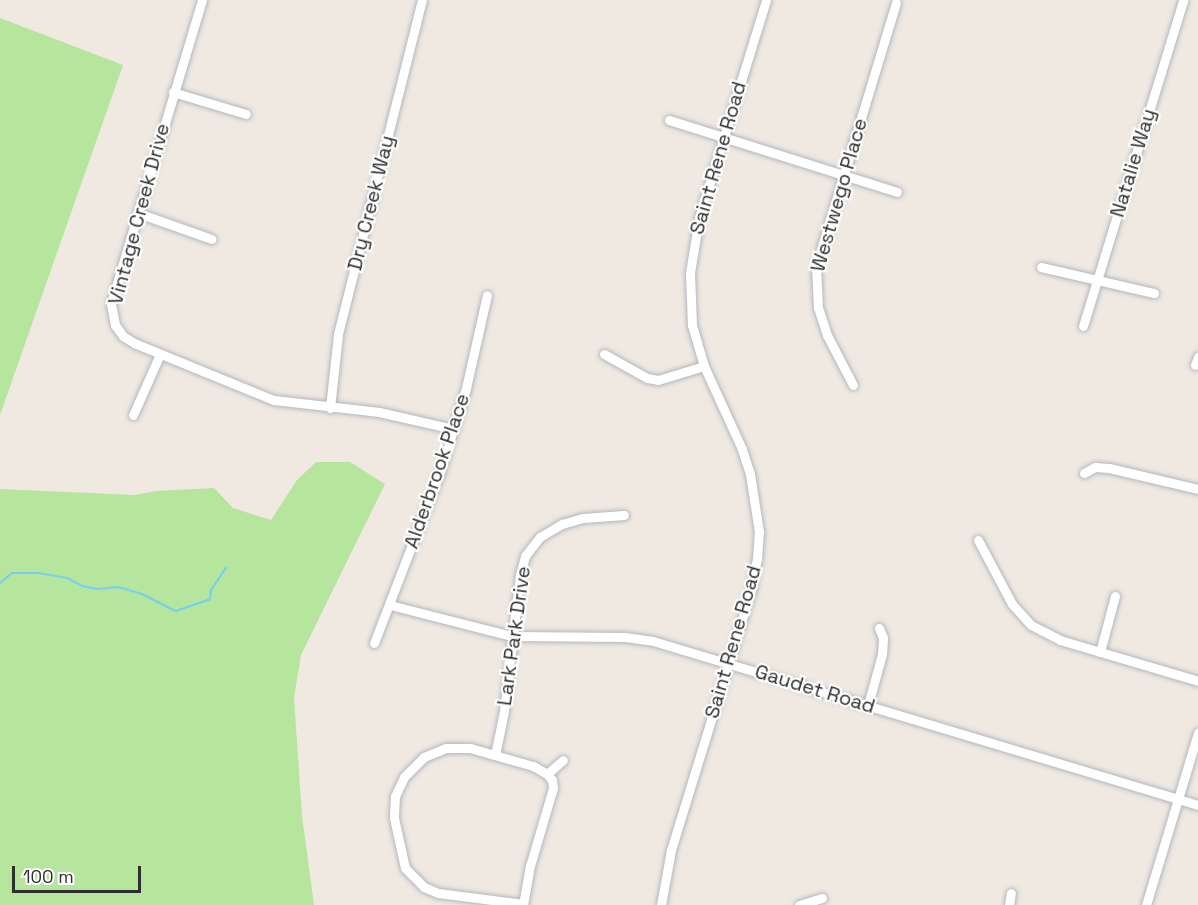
<!DOCTYPE html>
<html>
<head>
<meta charset="utf-8">
<style>
  body { margin:0 }
  #map { position:relative; width:1198px; height:905px; overflow:hidden; background:#efe9e1; font-family:"Space Grotesk",sans-serif }
  div>[style] { position:absolute }
  .green>* { inset:0; background:#b6e59e }
  .stream>* { height:2px; margin:-1px; padding:0 1px; transform-origin:1px; border-radius:1px; background:#75cff0 }
  .roads { filter:drop-shadow(0 0 2px #b4b7c1) drop-shadow(0 0 2px #b4b7c1) }
  .minor>* { height:9px; margin:-4.5px; padding:0 4.5px; transform-origin:4.5px; border-radius:4.5px; background:#fff }
  span { translate:-50% -50%; white-space:nowrap; text-align:center; line-height:1.15; -webkit-text-stroke:4.5px #fff; paint-order:stroke }
  .street-label { font-size:20px; color:#2e2e2e }
  .scale { position:absolute; left:12px; top:866px; width:129px; height:27px; box-sizing:border-box; border:3px solid #2e2e2e; border-top:0; padding-left:8px; font-size:18px; line-height:21px; white-space:nowrap; color:#2e2e2e; -webkit-text-stroke:4px #fff; paint-order:stroke }
</style>
</head>
<body>
<div id="map">
  <div class="green">
    <i style="clip-path:polygon(0 18px,123px 65px,0 415px)"></i>
    <i style="clip-path:polygon(316px 462px,350px 462px,385px 484px,301px 655px,294px 698px,302px 816px,314px 905px,0 905px,0 489px,134px 495px,156px 491px,214px 488px,233px 508px,271px 520px,297px 480px)"></i>
  </div>
  <div class="stream">
    <i style="left:0;top:583px;width:16px;rotate:-40deg"></i>
    <i style="left:12px;top:573px;width:27px"></i>
    <i style="left:39px;top:573px;width:28px;rotate:10deg"></i>
    <i style="left:67px;top:578px;width:17px;rotate:28deg"></i>
    <i style="left:82px;top:586px;width:16px;rotate:11deg"></i>
    <i style="left:98px;top:589px;width:20px;rotate:-6deg"></i>
    <i style="left:118px;top:587px;width:25px;rotate:16deg"></i>
    <i style="left:142px;top:594px;width:38px;rotate:27deg"></i>
    <i style="left:176px;top:611px;width:36px;rotate:-19deg"></i>
    <i style="left:210px;top:599px;width:9px;rotate:-84deg"></i>
    <i style="left:211px;top:590px;width:27px;rotate:-56deg"></i>
  </div>
  <div class="roads">
    <div class="minor">
      <i style="left:202px;top:0;width:317px;rotate:106.7deg"></i>
      <i style="left:111px;top:304px;width:21px;rotate:79deg"></i>
      <i style="left:115px;top:325px;width:14px;rotate:54deg"></i>
      <i style="left:123px;top:336px;width:13px;rotate:32deg"></i>
      <i style="left:134px;top:343px;width:151px;rotate:22.2deg"></i>
      <i style="left:274px;top:400px;width:106px;rotate:6.5deg"></i>
      <i style="left:379px;top:412px;width:77px;rotate:12.8deg"></i>
      <i style="left:173px;top:92px;width:76px;rotate:16.8deg"></i>
      <i style="left:669px;top:120px;width:239px;rotate:17.5deg"></i>
      <i style="left:138px;top:213px;width:78px;rotate:19.4deg"></i>
      <i style="left:1041px;top:267px;width:116px;rotate:13deg"></i>
      <i style="left:1083px;top:326px;width:341px;rotate:-72.9deg"></i>
      <i style="left:604px;top:354px;width:49px;rotate:29.2deg"></i>
      <i style="left:647px;top:378px;width:11px;rotate:10deg"></i>
      <i style="left:658px;top:380px;width:48px;rotate:-16.9deg"></i>
      <i style="left:1195px;top:365px;width:9px;rotate:-69deg"></i>
      <i style="left:853px;top:385px;width:56px;rotate:-117.5deg"></i>
      <i style="left:827px;top:335px;width:28px;rotate:-108deg"></i>
      <i style="left:818px;top:308px;width:42px;rotate:-92.7deg"></i>
      <i style="left:816px;top:266px;width:275px;rotate:-73.1deg"></i>
      <i style="left:330px;top:408px;width:74px;rotate:-83.8deg"></i>
      <i style="left:338px;top:334px;width:344px;rotate:-75.9deg"></i>
      <i style="left:133px;top:415px;width:67px;rotate:-66.1deg"></i>
      <i style="left:1084px;top:473px;width:13px;rotate:-29deg"></i>
      <i style="left:1095px;top:467px;width:14px;rotate:4deg"></i>
      <i style="left:1109px;top:468px;width:91px;rotate:13.3deg"></i>
      <i style="left:978px;top:540px;width:72px;rotate:62deg"></i>
      <i style="left:1012px;top:604px;width:28px;rotate:48deg"></i>
      <i style="left:1031px;top:625px;width:33px;rotate:27deg"></i>
      <i style="left:1060px;top:640px;width:144px;rotate:16.5deg"></i>
      <i style="left:390px;top:605px;width:126px;rotate:14.3deg"></i>
      <i style="left:512px;top:636px;width:113px;rotate:0.5deg"></i>
      <i style="left:625px;top:637px;width:28px;rotate:8deg"></i>
      <i style="left:653px;top:641px;width:569px;rotate:16.75deg"></i>
      <i style="left:374px;top:643px;width:186px;rotate:-68.9deg"></i>
      <i style="left:441px;top:469px;width:85px;rotate:-72.8deg"></i>
      <i style="left:466px;top:388px;width:95px;rotate:-77.3deg"></i>
      <i style="left:1100px;top:652px;width:58px;rotate:-75deg"></i>
      <i style="left:868px;top:705px;width:53px;rotate:-74.6deg"></i>
      <i style="left:882px;top:654px;width:16px;rotate:-86deg"></i>
      <i style="left:883px;top:638px;width:11px;rotate:-112deg"></i>
      <i style="left:495px;top:755px;width:45px;rotate:-78.4deg"></i>
      <i style="left:504px;top:711px;width:137px;rotate:-83.3deg"></i>
      <i style="left:520px;top:575px;width:20px;rotate:-75deg"></i>
      <i style="left:525px;top:556px;width:24px;rotate:-52deg"></i>
      <i style="left:540px;top:537px;width:26px;rotate:-31deg"></i>
      <i style="left:562px;top:524px;width:22px;rotate:-16deg"></i>
      <i style="left:583px;top:518px;width:41px;rotate:-4.2deg"></i>
      <i style="left:547px;top:774px;width:21px;rotate:-41deg"></i>
      <i style="left:523px;top:905px;width:40px;rotate:-80deg"></i>
      <i style="left:530px;top:866px;width:81px;rotate:-73.6deg"></i>
      <i style="left:553px;top:788px;width:8px;rotate:-97deg"></i>
      <i style="left:552px;top:780px;width:8px;rotate:-130deg"></i>
      <i style="left:547px;top:774px;width:16px;rotate:-150deg"></i>
      <i style="left:533px;top:766px;width:66px;rotate:-164.1deg"></i>
      <i style="left:470px;top:748px;width:24px;rotate:180deg"></i>
      <i style="left:446px;top:748px;width:24px;rotate:158deg"></i>
      <i style="left:424px;top:757px;width:28px;rotate:135deg"></i>
      <i style="left:404px;top:777px;width:21px;rotate:115deg"></i>
      <i style="left:395px;top:796px;width:22px;rotate:93deg"></i>
      <i style="left:394px;top:818px;width:51px;rotate:77.6deg"></i>
      <i style="left:405px;top:868px;width:27px;rotate:45deg"></i>
      <i style="left:424px;top:887px;width:15px;rotate:23deg"></i>
      <i style="left:438px;top:893px;width:86px;rotate:7.4deg"></i>
      <i style="left:661px;top:905px;width:56px;rotate:-79.7deg"></i>
      <i style="left:671px;top:850px;width:276px;rotate:-72.9deg"></i>
      <i style="left:752px;top:586px;width:27px;rotate:-80deg"></i>
      <i style="left:757px;top:559px;width:27px;rotate:-86deg"></i>
      <i style="left:759px;top:532px;width:59px;rotate:-98.8deg"></i>
      <i style="left:750px;top:474px;width:26px;rotate:-108deg"></i>
      <i style="left:742px;top:449px;width:91px;rotate:-114.6deg"></i>
      <i style="left:704px;top:366px;width:43px;rotate:-106.3deg"></i>
      <i style="left:692px;top:325px;width:52px;rotate:-92.2deg"></i>
      <i style="left:690px;top:273px;width:56px;rotate:-80.7deg"></i>
      <i style="left:699px;top:218px;width:228px;rotate:-72.9deg"></i>
      <i style="left:799px;top:905px;width:24px;rotate:-17deg"></i>
      <i style="left:1009px;top:905px;width:12px;rotate:-81deg"></i>
      <i style="left:1146px;top:905px;width:180px;rotate:-73.2deg"></i>
    </div>
  </div>
  <div class="street-label">
    <span style="left:718px;top:158px;rotate:-74deg">Saint Rene Road</span>
    <span style="left:1133px;top:163px;rotate:-73deg">Natalie Way</span>
    <span style="left:839px;top:195px;rotate:-74deg">Westwego Place</span>
    <span style="left:371px;top:203px;rotate:-76deg">Dry Creek Way</span>
    <span style="left:139px;top:214px;rotate:-75deg">Vintage Creek Drive</span>
    <span style="left:437px;top:471px;rotate:-71deg">Alderbrook Place</span>
    <span style="left:514px;top:636px;rotate:-82deg">Lark Park Drive</span>
    <span style="left:733px;top:642px;rotate:-74deg">Saint Rene Road</span>
    <span style="left:815px;top:689px;rotate:17deg">Gaudet Road</span>
  </div>
  <div class="scale">100 m</div>
</div>
</body>
</html>
